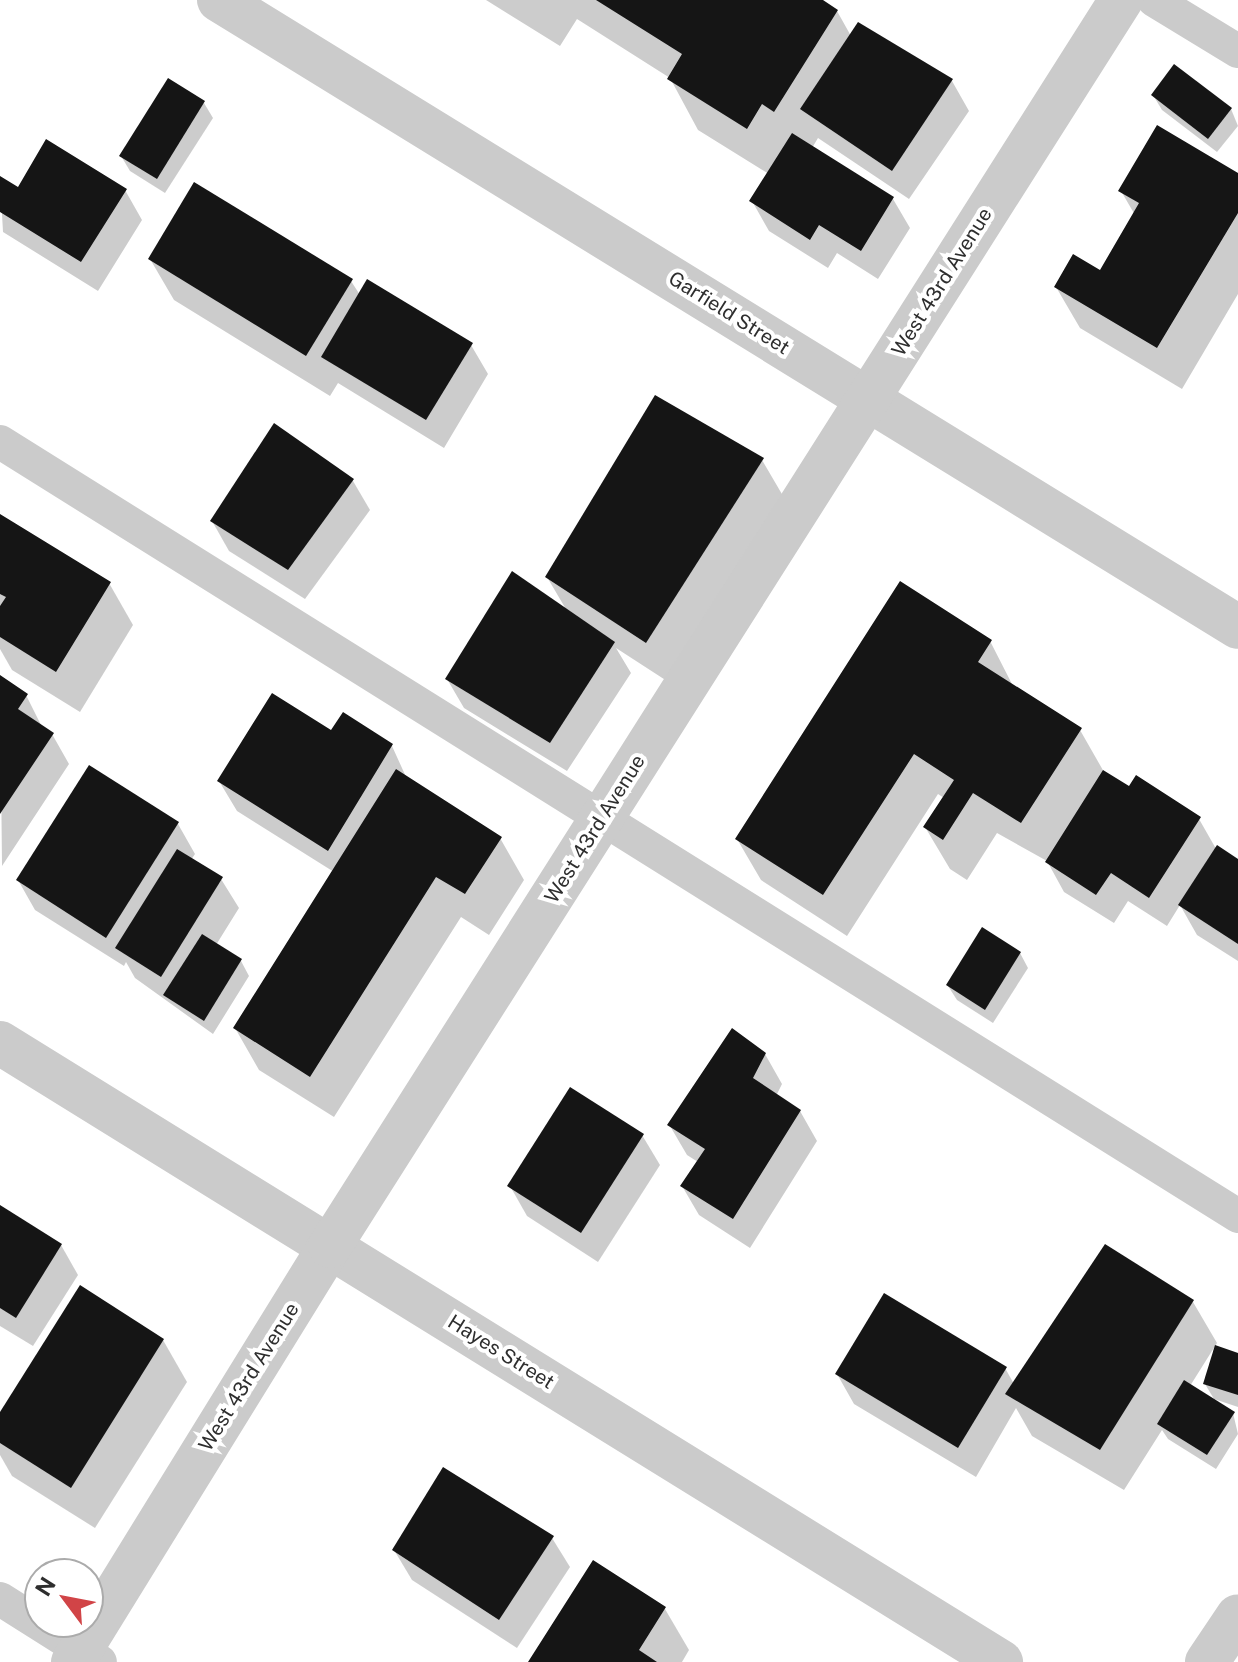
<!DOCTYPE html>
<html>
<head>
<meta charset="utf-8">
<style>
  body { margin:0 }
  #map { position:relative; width:1238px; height:1662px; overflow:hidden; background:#fff; font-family:"Public Sans",sans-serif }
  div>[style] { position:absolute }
  .shadow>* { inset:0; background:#0003 }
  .building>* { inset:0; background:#151515 }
  .service>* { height:34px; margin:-17px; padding:0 17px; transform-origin:17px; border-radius:17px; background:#cbcbcb }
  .minor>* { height:44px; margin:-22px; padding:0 22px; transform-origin:22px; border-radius:22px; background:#cbcbcb }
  span { translate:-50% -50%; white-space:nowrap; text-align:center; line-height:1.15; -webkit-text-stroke:8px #fff; paint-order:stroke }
  .street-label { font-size:20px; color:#2e2e2e }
  .north { position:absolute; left:24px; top:1558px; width:80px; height:80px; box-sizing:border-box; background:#fff; border:2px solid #ababab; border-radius:50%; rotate:302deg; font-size:22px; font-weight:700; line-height:32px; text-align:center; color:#2e2e2e }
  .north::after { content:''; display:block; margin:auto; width:28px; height:36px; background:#d14447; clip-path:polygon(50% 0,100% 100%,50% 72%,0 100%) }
</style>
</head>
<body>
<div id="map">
  <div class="shadow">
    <i style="clip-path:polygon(486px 0,819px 0,837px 11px,851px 36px,921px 60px,952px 81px,969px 111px,909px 199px,818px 138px,812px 148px,893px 199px,910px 228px,878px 279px,837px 253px,828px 268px,769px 231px,752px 201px,769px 174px,698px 130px,670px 78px,577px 19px,560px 46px)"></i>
    <i style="clip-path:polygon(168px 80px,204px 103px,213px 118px,165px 193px,130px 171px,121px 156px)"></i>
    <i style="clip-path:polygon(1153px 95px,1231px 109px,1238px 126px,1217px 152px,1162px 110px)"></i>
    <i style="clip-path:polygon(1238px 175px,1238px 294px,1182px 389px,1080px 328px,1056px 287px,1101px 273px,1135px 215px,1121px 191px)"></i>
    <i style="clip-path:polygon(0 179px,19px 190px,125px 190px,142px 220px,98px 291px,3px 232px)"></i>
    <i style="clip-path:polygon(150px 259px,351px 281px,360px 295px,471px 345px,488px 374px,444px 448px,338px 383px,330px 396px,174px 300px)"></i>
    <i style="clip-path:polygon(274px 426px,353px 481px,370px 510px,305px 599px,229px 551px,212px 521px)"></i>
    <i style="clip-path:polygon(762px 460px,786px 501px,670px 683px,616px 648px,631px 673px,567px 771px,464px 708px,447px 679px,567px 611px,547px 577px)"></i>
    <i style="clip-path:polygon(0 517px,109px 583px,133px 625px,80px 712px,12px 670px,0 649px)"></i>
    <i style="clip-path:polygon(990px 641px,1013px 686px,1080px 730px,1104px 772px,1130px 789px,1199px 819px,1215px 847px,1238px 861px,1238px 961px,1197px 935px,1180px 905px,1167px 926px,1128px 901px,1114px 923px,1064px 892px,1047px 861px,997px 833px,967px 880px,950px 869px,925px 827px,944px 798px,938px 794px,847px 936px,761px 880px,737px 839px)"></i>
    <i style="clip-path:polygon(0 678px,26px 695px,42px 727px,52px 734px,69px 764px,2px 866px)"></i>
    <i style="clip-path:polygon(332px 733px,392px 746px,407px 779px,500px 838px,524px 880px,489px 935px,461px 917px,334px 1117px,259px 1070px,235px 1028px,334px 872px,237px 811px,219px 781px)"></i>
    <i style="clip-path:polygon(89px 767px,178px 824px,195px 854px,191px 860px,221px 879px,239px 908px,216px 945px,241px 961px,249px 976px,213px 1034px,135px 978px,126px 962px,124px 966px,35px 910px,18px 880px)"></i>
    <i style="clip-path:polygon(1020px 953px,1028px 968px,993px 1023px,957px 1000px,948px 986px)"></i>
    <i style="clip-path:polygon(765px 1054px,782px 1084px,776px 1096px,800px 1111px,817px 1141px,750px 1248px,699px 1215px,682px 1186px,698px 1162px,687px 1155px,670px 1126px)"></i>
    <i style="clip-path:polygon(642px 1135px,660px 1165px,598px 1262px,527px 1216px,510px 1186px)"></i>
    <i style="clip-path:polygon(0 1207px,61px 1245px,78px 1275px,33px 1346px,0 1326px)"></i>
    <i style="clip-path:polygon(1193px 1302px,1217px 1343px,1190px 1386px,1233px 1413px,1238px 1434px,1216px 1469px,1168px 1439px,1162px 1430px,1124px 1490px,1032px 1436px,1016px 1408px,976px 1477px,854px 1404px,837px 1374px,1005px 1368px,1014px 1384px)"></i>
    <i style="clip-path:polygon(163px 1340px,187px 1382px,95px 1528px,12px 1476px,0 1455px,0 1416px)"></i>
    <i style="clip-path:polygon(1238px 1355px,1238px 1407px,1214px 1399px,1205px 1384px)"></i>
    <i style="clip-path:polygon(552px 1538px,570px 1567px,517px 1648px,412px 1580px,394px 1550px)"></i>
    <i style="clip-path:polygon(665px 1609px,689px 1650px,682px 1662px,530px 1662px)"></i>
  </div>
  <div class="building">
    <i style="clip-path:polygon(596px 0,823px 0,838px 10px,774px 112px,762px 104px,747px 129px,667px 79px,682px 54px)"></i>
    <i style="clip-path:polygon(858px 22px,953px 79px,892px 171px,800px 109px)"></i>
    <i style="clip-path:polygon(1174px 64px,1232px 108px,1208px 139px,1151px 95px)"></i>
    <i style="clip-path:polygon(168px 78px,205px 101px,157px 179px,119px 156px)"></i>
    <i style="clip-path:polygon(1157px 125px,1238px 173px,1238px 213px,1157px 348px,1054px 287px,1073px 254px,1100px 270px,1139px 203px,1118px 191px)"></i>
    <i style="clip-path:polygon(792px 133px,894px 197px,861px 251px,819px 225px,810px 240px,749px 201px)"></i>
    <i style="clip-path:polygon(46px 139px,127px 189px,81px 262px,0 212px,0 176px,18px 187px)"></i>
    <i style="clip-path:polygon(194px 182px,353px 279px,306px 356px,148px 259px)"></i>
    <i style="clip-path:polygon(367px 279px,473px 343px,426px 420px,321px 357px)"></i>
    <i style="clip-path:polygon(655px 395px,764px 458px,646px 643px,545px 577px)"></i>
    <i style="clip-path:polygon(274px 423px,354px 479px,288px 570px,210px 521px)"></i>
    <i style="clip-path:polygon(0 514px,111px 582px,56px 672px,0 637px,0 606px,6px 597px,0 594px)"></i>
    <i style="clip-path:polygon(512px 571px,615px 642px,550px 743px,445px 679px)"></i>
    <i style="clip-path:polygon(900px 581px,992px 640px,978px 662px,1082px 728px,1021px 823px,973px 793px,943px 840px,923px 827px,954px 780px,914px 754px,823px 895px,735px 839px)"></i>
    <i style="clip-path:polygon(0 675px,28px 694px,18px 709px,54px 733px,0 814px)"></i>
    <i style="clip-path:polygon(272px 693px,331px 730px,343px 712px,393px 744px,328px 851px,217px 781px)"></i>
    <i style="clip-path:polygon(89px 765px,179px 822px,106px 938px,16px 880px)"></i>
    <i style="clip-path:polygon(396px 769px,502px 837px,465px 894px,436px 877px,310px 1077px,233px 1028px)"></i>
    <i style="clip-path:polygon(1103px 770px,1129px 786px,1136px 775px,1201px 817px,1149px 898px,1111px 873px,1096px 895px,1045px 862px)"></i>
    <i style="clip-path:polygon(1217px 845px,1238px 859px,1238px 944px,1178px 905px)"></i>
    <i style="clip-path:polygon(177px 849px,223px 877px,161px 977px,115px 948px)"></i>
    <i style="clip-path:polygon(982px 927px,1021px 952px,985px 1010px,946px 985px)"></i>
    <i style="clip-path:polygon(202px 934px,242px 959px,204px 1021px,163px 995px)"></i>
    <i style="clip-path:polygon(732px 1028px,766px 1053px,753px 1078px,801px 1110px,733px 1219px,680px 1186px,705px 1149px,667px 1125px)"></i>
    <i style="clip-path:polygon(570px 1087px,644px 1134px,581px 1233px,507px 1186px)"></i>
    <i style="clip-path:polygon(0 1205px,62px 1244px,16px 1318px,0 1308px)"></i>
    <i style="clip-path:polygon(1105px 1244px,1194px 1300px,1100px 1450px,1005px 1394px)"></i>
    <i style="clip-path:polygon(80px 1285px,164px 1339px,71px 1488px,0 1443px,0 1412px)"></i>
    <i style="clip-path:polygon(884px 1293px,1007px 1367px,958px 1448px,835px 1374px)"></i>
    <i style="clip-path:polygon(1215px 1345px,1238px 1353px,1238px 1395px,1203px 1384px)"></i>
    <i style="clip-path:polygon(1184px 1380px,1235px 1412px,1207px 1455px,1157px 1424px)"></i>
    <i style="clip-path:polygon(443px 1467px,554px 1536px,499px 1620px,392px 1550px)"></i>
    <i style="clip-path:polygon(593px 1560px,666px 1607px,639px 1650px,657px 1662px,528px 1662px)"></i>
  </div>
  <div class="service">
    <i style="left:1154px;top:0;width:98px;rotate:31.3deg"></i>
    <i style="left:0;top:442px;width:1460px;rotate:32.01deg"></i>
    <i style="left:0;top:1599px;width:118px;rotate:32.2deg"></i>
  </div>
  <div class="minor">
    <i style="left:219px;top:0;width:1196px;rotate:31.6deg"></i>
    <i style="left:0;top:1043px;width:1177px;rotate:31.73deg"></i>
    <i style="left:73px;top:1662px;width:489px;rotate:-58.3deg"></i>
    <i style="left:330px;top:1246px;width:1476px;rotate:-57.59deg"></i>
    <i style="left:1207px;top:1662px;width:55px;rotate:-56deg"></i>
  </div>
  <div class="street-label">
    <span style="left:942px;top:282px;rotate:-58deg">West 43rd Avenue</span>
    <span style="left:729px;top:313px;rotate:32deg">Garfield Street</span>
    <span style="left:595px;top:829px;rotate:-58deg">West 43rd Avenue</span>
    <span style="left:501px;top:1352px;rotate:32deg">Hayes Street</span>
    <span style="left:249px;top:1377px;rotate:-58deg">West 43rd Avenue</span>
  </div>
  <div class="north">N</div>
</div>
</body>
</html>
